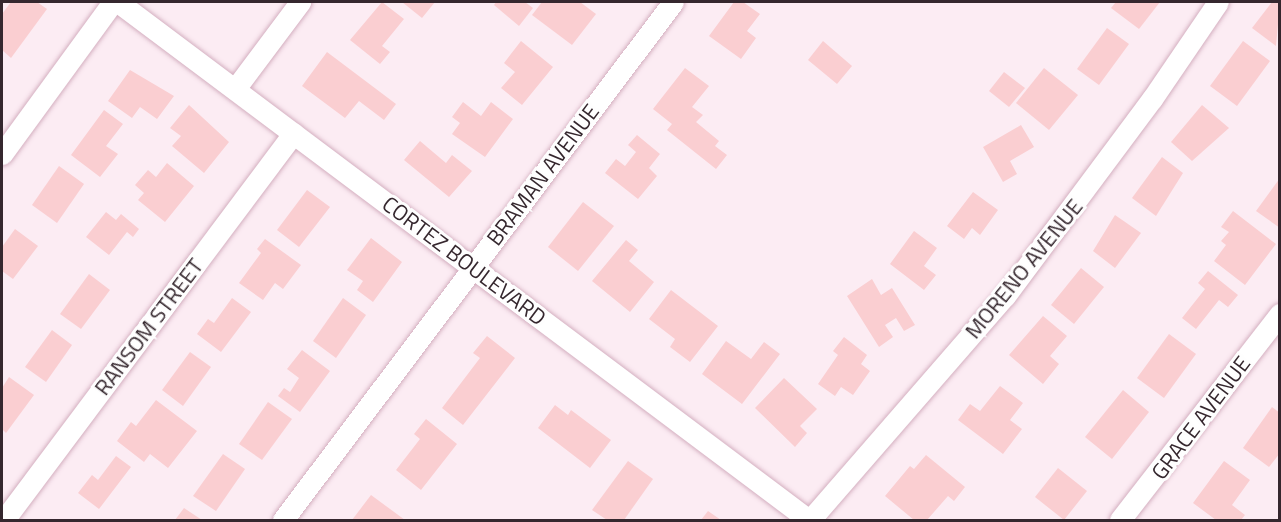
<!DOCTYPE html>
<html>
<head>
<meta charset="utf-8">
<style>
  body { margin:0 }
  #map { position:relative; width:1281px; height:522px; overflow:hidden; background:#fcecf3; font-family:"Titillium Web",sans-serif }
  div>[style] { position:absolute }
  .building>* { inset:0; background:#faced1 }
  .roads { filter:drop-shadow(0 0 2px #d4afc0) drop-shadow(0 0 2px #d4afc0) }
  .street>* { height:21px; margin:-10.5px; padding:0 10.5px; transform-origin:10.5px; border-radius:10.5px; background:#fff }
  span { translate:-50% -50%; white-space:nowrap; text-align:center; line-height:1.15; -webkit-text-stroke:6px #fefefe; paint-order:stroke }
  .street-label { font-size:22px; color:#35272e }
  .frame { position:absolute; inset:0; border:3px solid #35272e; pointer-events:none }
</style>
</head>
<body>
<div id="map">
  <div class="building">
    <i style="clip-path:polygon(11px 2px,37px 2px,47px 9px,11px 58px,2px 50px,2px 14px)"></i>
    <i style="clip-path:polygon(382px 2px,404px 19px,382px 46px,390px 52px,380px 64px,350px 40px)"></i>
    <i style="clip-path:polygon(402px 2px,435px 2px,422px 18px)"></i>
    <i style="clip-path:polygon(496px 2px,525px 2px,533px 8px,519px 26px,494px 5px)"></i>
    <i style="clip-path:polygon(542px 2px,580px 2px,596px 14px,572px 45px,532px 15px)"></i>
    <i style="clip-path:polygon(734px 2px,743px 2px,760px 14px,747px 31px,756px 38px,741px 59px,709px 36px)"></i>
    <i style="clip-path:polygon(1116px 2px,1160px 2px,1139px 29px,1111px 8px)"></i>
    <i style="clip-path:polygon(1272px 2px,1280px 2px,1276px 46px,1252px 28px)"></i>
    <i style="clip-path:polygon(1107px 28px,1129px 44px,1099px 85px,1077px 69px)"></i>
    <i style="clip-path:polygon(521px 41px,553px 67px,522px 105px,501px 88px,515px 72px,504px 63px)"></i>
    <i style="clip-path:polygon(823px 41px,852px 66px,837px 84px,808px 60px)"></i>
    <i style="clip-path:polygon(1243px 41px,1270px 61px,1237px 106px,1210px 86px)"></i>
    <i style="clip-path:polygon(327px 52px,396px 104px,384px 120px,359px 101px,345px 118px,302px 86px)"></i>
    <i style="clip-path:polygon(685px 68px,709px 86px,692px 107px,703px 115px,696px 122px,719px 141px,715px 146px,727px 155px,716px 169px,667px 130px,672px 124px,653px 109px)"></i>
    <i style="clip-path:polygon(1044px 68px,1078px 95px,1049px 130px,1016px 103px)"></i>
    <i style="clip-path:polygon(130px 70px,174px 96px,157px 119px,140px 107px,132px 118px,108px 101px)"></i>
    <i style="clip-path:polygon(1004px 72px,1025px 88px,1009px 107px,989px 91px)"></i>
    <i style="clip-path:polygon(463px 102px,481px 116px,491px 102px,513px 119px,485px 157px,452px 134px,460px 123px,452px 117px)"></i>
    <i style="clip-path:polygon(189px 105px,229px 142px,204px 173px,172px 146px,181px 136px,170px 128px)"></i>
    <i style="clip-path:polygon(1202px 105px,1229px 128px,1192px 161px,1171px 142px)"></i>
    <i style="clip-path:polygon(104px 110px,123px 124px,106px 146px,118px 154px,100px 177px,71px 155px)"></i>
    <i style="clip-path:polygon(1021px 125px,1034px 147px,1010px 161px,1017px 174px,1003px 182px,983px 147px)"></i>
    <i style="clip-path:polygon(637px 135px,660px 154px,649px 168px,657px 176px,638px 199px,605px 173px,616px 159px,625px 166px,636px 152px,628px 145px)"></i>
    <i style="clip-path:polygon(420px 141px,446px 163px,452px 155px,472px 171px,449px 197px,404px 160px)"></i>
    <i style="clip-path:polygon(1162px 157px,1183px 173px,1156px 216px,1132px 198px)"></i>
    <i style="clip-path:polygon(167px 163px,194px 186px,165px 222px,138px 200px,144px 193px,135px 185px,148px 170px,156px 177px)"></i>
    <i style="clip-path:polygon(59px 166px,84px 184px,57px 223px,32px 205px)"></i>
    <i style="clip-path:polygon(1280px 178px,1280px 228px,1256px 211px)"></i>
    <i style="clip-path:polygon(307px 190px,330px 207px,299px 247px,277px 230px)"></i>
    <i style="clip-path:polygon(973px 192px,998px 210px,980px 235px,972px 228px,964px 239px,947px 226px)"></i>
    <i style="clip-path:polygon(583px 202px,614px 226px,578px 271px,548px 247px)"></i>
    <i style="clip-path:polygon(1233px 211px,1276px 244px,1245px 285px,1214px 261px,1226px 245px,1221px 241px,1229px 232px,1221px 227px)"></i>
    <i style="clip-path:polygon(106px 212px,116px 220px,121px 214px,139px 229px,133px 237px,127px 232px,109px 255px,86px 237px)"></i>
    <i style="clip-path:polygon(1115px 215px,1141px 233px,1115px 268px,1093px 251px)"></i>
    <i style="clip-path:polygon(15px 229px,38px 246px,13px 279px,2px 271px,2px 247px)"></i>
    <i style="clip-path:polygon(914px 231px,937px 248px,924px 266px,936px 275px,924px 290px,890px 264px)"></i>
    <i style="clip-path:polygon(371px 238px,402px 262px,373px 302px,357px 290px,363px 281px,347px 270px)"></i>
    <i style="clip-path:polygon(265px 239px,301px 265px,283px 289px,275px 283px,263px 300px,239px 283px,261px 253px,257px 249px)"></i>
    <i style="clip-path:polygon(626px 240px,638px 250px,629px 261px,654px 282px,630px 312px,592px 281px)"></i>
    <i style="clip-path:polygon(1081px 268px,1104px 287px,1074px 324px,1051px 305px)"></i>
    <i style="clip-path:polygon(1208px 271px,1238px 295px,1228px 307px,1219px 300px,1196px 329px,1182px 318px,1205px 289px,1198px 283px)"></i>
    <i style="clip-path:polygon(89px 274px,110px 290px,81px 329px,60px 314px)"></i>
    <i style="clip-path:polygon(872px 279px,881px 295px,892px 288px,915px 325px,904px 331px,896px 318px,885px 325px,893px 337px,879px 347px,847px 296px)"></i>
    <i style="clip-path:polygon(671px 290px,718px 326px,690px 362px,670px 347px,675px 339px,649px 319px)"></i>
    <i style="clip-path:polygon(232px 298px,251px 312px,221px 352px,197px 334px,208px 319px,214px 323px)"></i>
    <i style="clip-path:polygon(343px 298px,366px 315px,336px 358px,313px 341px)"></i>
    <i style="clip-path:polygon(1043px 316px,1067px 336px,1050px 356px,1059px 364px,1043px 384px,1009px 355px)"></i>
    <i style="clip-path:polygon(52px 330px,72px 345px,46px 382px,25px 367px)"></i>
    <i style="clip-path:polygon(1169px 334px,1196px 354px,1164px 398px,1137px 378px)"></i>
    <i style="clip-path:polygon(487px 336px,515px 358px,463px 425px,442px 408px,480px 358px,473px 353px)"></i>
    <i style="clip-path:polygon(844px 337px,867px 355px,861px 364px,870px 371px,853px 395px,841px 387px,835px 396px,818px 384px,838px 355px,833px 351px)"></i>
    <i style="clip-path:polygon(726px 341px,751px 359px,764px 342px,780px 354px,742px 404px,702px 374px)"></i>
    <i style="clip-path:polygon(302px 350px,330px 371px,300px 412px,278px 396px,284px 388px,290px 392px,299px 378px,287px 369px)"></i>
    <i style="clip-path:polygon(190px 352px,211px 367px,183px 406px,162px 390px)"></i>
    <i style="clip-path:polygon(9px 377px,34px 395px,6px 433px,2px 429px,2px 388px)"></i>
    <i style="clip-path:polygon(784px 378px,817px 409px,800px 426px,807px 433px,795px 447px,755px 408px)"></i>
    <i style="clip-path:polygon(1000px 386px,1023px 403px,1010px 420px,1022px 429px,1003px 454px,958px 420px,970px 404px,980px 411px)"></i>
    <i style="clip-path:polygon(1123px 390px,1149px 412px,1112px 459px,1085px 437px)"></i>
    <i style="clip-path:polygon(156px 400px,197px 431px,168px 468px,150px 454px,144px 462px,117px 441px,131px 422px,136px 426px)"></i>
    <i style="clip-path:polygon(268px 402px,292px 419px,262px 460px,239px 444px)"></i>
    <i style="clip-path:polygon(555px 405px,568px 415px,571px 410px,611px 440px,590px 468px,538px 428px)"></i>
    <i style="clip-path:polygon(1272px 407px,1280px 413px,1280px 453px,1269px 467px,1243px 448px)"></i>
    <i style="clip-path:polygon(426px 419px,457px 444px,421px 490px,396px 470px,420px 439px,414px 434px)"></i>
    <i style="clip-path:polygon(223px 454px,245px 469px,216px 511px,193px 496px)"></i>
    <i style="clip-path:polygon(926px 455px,965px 487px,954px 501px,948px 496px,927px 520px,914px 520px,885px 496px,910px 466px,914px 469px)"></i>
    <i style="clip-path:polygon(116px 456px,131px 467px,99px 509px,78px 493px,92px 475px,98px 480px)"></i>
    <i style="clip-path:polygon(628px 461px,653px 479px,624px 520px,607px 520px,592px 510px)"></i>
    <i style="clip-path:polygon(1224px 461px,1250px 480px,1232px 505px,1245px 515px,1241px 520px,1216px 520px,1193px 503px)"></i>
    <i style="clip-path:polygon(1058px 468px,1087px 491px,1064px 520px,1035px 497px)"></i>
    <i style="clip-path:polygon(371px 495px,405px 520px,352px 520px)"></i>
    <i style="clip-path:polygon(184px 508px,202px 520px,175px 520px)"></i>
    <i style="clip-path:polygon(708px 511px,721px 520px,701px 520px)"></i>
  </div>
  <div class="roads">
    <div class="street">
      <i style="left:118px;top:2px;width:864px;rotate:36.86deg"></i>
      <i style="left:235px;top:89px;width:109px;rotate:-53.2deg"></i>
      <i style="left:2px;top:154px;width:188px;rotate:-53.9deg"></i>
      <i style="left:4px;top:520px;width:483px;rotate:-53.2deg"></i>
      <i style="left:283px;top:520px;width:648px;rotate:-53.02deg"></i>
      <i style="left:810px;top:520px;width:297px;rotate:-49deg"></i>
      <i style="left:1005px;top:296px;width:246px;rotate:-53.3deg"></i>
      <i style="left:1152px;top:99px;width:117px;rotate:-55.8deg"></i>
      <i style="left:1120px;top:520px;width:261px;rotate:-52.2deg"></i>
    </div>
  </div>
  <div class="street-label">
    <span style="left:543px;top:175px;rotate:-53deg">BRAMAN AVENUE</span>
    <span style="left:464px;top:261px;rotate:37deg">CORTEZ BOULEVARD</span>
    <span style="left:1024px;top:269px;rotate:-51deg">MORENO AVENUE</span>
    <span style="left:149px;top:327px;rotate:-53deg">RANSOM STREET</span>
    <span style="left:1201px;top:418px;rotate:-53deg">GRACE AVENUE</span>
  </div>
  <div class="frame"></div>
</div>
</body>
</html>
